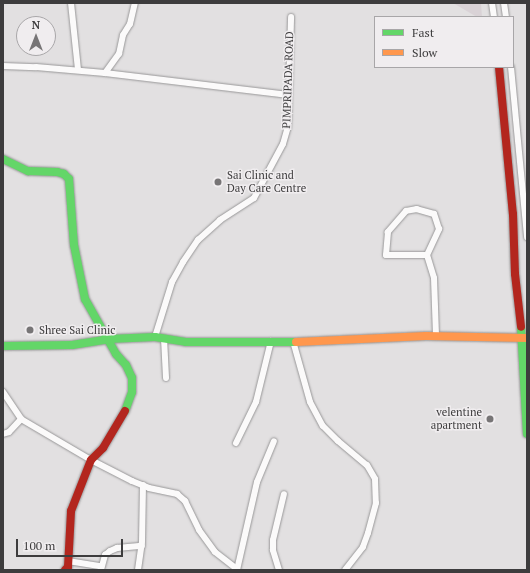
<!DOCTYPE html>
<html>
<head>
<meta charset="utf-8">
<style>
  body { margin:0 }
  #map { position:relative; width:530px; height:573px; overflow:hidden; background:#e2e0e1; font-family:"PT Serif",serif }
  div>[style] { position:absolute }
  .built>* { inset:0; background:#d9d2d6 }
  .roads { filter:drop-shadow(0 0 1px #989798) drop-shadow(0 0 1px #989798) }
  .street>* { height:6px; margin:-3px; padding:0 3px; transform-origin:3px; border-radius:3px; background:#fbfafa }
  .fast>* { height:8px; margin:-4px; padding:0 4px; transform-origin:4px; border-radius:4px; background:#63d668 }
  .slow>* { height:8px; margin:-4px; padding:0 4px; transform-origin:4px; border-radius:4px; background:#ff974d }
  .jam>* { height:8px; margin:-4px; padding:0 4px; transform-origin:4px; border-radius:4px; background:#b3261e }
  .dots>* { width:11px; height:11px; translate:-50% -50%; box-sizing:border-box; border:2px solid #f0edef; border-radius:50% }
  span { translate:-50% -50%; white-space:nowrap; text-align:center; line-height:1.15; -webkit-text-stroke:3px #f0edef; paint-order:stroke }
  .street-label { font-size:11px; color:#3d3c3d }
  .poi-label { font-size:11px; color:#3d3c3d }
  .left { translate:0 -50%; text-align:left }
  .right { translate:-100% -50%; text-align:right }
  .frame { position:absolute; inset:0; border:4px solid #3d3c3d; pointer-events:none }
  .legend { position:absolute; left:374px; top:16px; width:140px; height:52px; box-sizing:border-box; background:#f0edef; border:1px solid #a8a6a8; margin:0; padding:5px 7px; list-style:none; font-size:12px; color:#3d3c3d }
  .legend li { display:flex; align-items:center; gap:8px; height:20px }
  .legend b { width:20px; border:1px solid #a8a6a8 }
  .north { position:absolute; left:16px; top:16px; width:40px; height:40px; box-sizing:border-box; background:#f0edef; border:1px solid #a8a6a8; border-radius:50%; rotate:0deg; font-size:11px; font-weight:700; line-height:16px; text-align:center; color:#3d3c3d }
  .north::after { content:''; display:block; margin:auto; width:14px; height:18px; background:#777576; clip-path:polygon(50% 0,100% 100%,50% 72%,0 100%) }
  .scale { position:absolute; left:16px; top:539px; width:107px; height:18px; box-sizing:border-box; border:2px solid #3d3c3d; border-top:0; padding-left:5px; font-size:12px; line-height:14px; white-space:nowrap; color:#3d3c3d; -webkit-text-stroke:3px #f0edef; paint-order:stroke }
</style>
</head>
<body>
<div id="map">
  <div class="built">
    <i style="clip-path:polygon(453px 3px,481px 3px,482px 17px,477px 17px)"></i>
  </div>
  <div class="roads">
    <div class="street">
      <i style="left:71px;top:3px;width:67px;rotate:84deg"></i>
      <i style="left:492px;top:3px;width:14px;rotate:82deg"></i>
      <i style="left:504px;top:3px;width:14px;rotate:82deg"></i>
      <i style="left:3px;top:66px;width:33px;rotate:2deg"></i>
      <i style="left:36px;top:67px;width:69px;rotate:5deg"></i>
      <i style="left:105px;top:73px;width:185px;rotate:6.8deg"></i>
      <i style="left:511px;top:67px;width:171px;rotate:84.6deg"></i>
      <i style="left:105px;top:73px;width:24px;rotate:-54deg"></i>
      <i style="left:119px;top:54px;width:19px;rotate:-78deg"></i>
      <i style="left:123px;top:35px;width:13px;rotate:-58deg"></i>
      <i style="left:130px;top:24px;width:22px;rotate:-77deg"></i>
      <i style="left:427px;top:255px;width:29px;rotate:-65deg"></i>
      <i style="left:439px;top:229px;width:16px;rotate:-108deg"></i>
      <i style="left:434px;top:214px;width:18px;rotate:-164deg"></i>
      <i style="left:417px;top:209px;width:11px;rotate:170deg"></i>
      <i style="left:406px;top:211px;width:28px;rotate:131deg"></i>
      <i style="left:388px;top:232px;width:23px;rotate:95deg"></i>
      <i style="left:386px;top:255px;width:41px"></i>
      <i style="left:427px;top:255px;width:24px;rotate:73deg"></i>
      <i style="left:434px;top:278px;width:58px;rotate:88deg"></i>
      <i style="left:155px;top:337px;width:58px;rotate:-72.8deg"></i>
      <i style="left:172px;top:282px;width:23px;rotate:-61deg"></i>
      <i style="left:183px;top:262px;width:27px;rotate:-56deg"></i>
      <i style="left:198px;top:240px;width:30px;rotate:-42deg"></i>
      <i style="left:220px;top:220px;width:40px;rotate:-32.9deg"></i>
      <i style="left:254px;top:198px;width:61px;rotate:-61.8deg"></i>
      <i style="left:283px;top:144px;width:18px;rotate:-74deg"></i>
      <i style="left:288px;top:127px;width:110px;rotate:-88.4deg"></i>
      <i style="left:164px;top:338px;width:40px;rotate:87.1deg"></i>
      <i style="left:293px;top:341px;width:63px;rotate:74.4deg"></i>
      <i style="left:310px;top:402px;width:27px;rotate:62deg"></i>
      <i style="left:323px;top:426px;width:21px;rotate:45deg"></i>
      <i style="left:338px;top:441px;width:38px;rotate:40deg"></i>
      <i style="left:367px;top:465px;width:16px;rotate:60deg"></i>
      <i style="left:375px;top:479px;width:24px;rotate:88deg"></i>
      <i style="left:376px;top:503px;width:31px;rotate:105deg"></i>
      <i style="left:368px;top:533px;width:15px;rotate:110deg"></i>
      <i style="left:363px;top:547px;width:29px;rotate:128deg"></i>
      <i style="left:3px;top:392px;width:32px;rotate:56deg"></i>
      <i style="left:21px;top:419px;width:81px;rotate:30.4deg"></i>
      <i style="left:91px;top:460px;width:46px;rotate:27.1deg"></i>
      <i style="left:132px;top:481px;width:18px;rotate:22deg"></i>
      <i style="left:149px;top:488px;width:29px;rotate:12deg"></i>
      <i style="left:177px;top:494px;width:11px;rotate:41deg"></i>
      <i style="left:185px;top:501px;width:32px;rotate:64deg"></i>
      <i style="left:199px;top:530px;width:27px;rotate:54deg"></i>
      <i style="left:215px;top:552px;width:28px;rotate:38deg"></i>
      <i style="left:3px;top:434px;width:6px;rotate:-18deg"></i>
      <i style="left:9px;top:432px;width:18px;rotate:-47deg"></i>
      <i style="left:236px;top:443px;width:46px;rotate:-64deg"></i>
      <i style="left:256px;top:402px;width:63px;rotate:-76.2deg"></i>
      <i style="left:68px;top:561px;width:33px;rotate:9deg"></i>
      <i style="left:101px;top:570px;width:16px;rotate:-75deg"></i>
      <i style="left:105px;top:555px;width:6px;rotate:-39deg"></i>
      <i style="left:110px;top:551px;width:8px;rotate:-23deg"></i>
      <i style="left:117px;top:548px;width:25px;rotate:-5deg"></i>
      <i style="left:138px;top:570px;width:28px;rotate:-82deg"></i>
      <i style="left:142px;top:542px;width:57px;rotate:-89deg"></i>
      <i style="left:237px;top:570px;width:90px;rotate:-77.2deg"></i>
      <i style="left:257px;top:482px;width:44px;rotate:-67.5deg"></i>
      <i style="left:279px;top:570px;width:21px;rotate:-107deg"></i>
      <i style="left:273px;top:550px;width:10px;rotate:-90deg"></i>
      <i style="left:273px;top:540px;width:47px;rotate:-76.6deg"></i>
    </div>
    <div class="fast">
      <i style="left:3px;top:159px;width:28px;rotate:26deg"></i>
      <i style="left:28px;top:171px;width:29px;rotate:2deg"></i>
      <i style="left:57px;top:172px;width:7px;rotate:16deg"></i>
      <i style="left:64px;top:174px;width:7px;rotate:45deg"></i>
      <i style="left:69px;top:179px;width:66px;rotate:85.7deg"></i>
      <i style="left:74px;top:245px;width:55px;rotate:78.5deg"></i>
      <i style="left:85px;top:299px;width:63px;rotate:60.6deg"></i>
      <i style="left:116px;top:354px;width:15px;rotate:48deg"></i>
      <i style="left:126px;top:365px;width:14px;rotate:65deg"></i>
      <i style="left:132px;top:378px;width:14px;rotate:90deg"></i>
      <i style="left:132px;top:392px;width:20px;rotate:110deg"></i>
      <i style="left:521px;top:327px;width:107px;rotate:86.8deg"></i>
      <i style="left:3px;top:346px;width:69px;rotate:-0.8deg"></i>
      <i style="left:72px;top:345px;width:37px;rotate:-9deg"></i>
      <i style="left:109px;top:339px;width:46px;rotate:-2.5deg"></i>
      <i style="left:155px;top:337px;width:31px;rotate:9deg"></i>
      <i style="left:186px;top:342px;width:110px"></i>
    </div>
    <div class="slow">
      <i style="left:296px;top:342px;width:130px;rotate:-2.6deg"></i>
      <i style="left:426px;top:336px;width:101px;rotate:1.1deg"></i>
    </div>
    <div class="jam">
      <i style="left:499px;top:67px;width:148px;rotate:84.6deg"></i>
      <i style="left:513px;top:214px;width:60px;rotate:88.1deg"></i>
      <i style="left:515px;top:274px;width:53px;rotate:83.5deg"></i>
      <i style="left:65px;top:570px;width:4px;rotate:-45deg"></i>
      <i style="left:68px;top:567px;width:56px;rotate:-86.9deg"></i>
      <i style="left:71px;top:511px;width:55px;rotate:-68.6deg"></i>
      <i style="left:91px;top:460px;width:17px;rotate:-45deg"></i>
      <i style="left:103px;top:448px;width:43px;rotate:-59.3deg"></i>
    </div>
  </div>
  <div class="dots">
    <i style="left:218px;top:182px;background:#777576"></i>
    <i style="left:30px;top:330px;background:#777576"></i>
    <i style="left:490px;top:419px;background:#777576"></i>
  </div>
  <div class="street-label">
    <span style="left:288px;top:80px;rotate:-88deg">PIMPRIPADA ROAD</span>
  </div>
  <div class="poi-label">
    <span class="left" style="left:227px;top:182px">Sai Clinic and<br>Day Care Centre</span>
    <span class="left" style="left:39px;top:330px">Shree Sai Clinic</span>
    <span class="right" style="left:482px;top:419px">velentine<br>apartment</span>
  </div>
  <div class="frame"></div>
  <ul class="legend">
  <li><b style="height:5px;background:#63d668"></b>Fast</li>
  <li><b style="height:5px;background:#ff974d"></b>Slow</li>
  </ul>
  <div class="north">N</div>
  <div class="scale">100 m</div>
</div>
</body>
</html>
